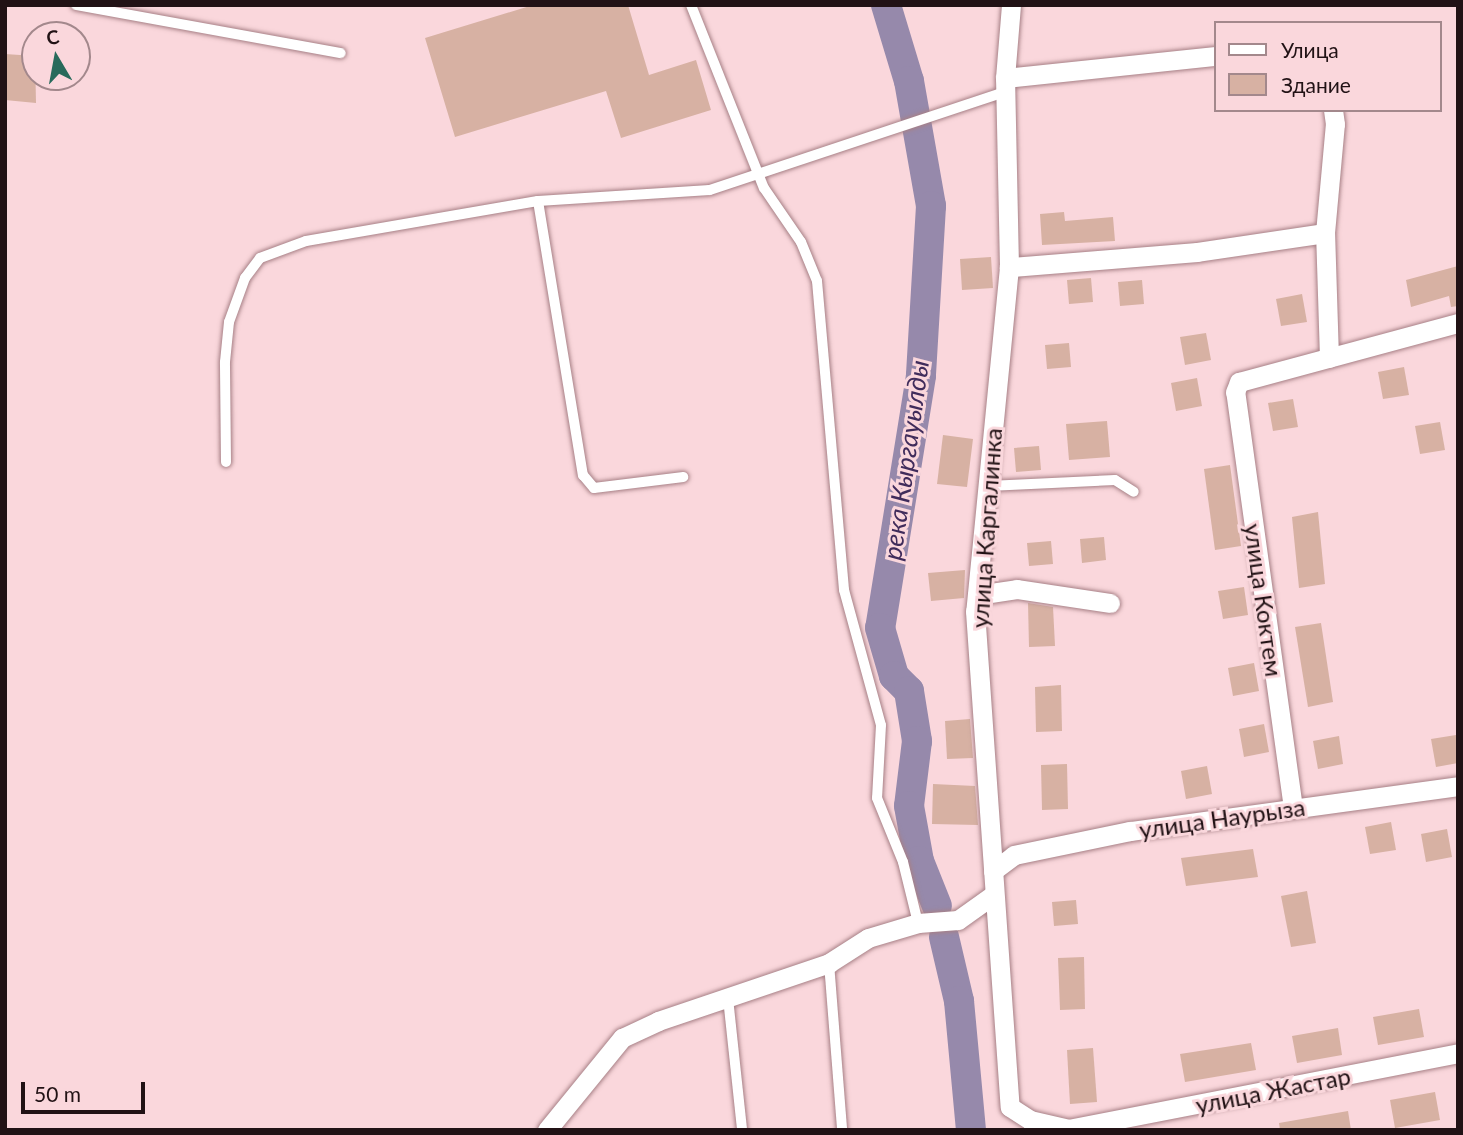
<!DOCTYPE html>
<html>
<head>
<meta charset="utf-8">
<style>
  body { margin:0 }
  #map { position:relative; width:1463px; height:1135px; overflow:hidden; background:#fad7dc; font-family:Lato,sans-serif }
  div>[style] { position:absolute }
  .river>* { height:30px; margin:-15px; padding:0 15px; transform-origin:15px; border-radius:15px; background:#9689ab }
  .building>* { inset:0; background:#d7b1a3 }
  .roads { filter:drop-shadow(0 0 2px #a78086) drop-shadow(0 0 2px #a78086) }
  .lane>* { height:10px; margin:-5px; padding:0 5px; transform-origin:5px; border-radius:5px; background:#fff }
  .street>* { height:19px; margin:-9.5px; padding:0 9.5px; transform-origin:9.5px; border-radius:9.5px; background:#fff }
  span { translate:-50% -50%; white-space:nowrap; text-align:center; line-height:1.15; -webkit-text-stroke:6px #fad7dc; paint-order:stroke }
  .street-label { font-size:24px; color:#211215 }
  .water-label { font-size:26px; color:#402c5b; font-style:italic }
  .frame { position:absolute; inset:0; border:7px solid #211215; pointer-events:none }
  .legend { position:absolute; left:1214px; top:21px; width:228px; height:91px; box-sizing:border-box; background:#fad7dc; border:2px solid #a3888c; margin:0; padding:9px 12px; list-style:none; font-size:21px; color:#211215 }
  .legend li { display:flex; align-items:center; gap:14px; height:35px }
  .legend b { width:35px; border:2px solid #a3888c }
  .north { position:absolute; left:21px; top:21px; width:70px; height:70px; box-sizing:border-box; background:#fad7dc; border:2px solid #a3888c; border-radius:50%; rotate:350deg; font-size:19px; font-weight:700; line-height:28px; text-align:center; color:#211215 }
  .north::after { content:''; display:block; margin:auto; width:24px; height:32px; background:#286a5b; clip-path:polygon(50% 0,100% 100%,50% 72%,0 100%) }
  .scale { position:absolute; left:21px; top:1082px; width:124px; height:32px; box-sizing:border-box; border:4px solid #211215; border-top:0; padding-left:9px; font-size:21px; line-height:24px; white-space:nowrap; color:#211215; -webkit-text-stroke:5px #fad7dc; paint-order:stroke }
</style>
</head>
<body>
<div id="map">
  <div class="river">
    <i style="left:886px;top:5px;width:79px;rotate:73.2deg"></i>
    <i style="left:909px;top:81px;width:127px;rotate:80deg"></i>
    <i style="left:931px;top:206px;width:170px;rotate:93.4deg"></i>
    <i style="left:921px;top:376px;width:255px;rotate:99.2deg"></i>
    <i style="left:880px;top:628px;width:50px;rotate:73.7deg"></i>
    <i style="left:894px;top:676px;width:21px;rotate:45deg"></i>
    <i style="left:909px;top:691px;width:51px;rotate:80.9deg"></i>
    <i style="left:917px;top:741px;width:65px;rotate:97deg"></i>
    <i style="left:909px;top:806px;width:56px;rotate:79.7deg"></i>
    <i style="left:919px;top:861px;width:48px;rotate:68.2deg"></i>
    <i style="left:944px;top:937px;width:66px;rotate:76.8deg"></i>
    <i style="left:959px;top:1001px;width:130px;rotate:84.7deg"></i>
  </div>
  <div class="building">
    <i style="clip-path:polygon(533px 5px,628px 5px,649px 75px,696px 60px,711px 110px,621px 138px,606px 91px,455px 137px,425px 38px)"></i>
    <i style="clip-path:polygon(5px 54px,35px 56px,36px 103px,5px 100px)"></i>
    <i style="clip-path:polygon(1064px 212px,1065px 221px,1113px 217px,1115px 241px,1042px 245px,1040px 214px)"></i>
    <i style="clip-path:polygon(991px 257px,993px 288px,962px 290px,960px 259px)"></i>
    <i style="clip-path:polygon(1458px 266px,1458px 306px,1451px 307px,1449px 296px,1411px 307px,1406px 280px)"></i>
    <i style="clip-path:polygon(1091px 278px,1093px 302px,1069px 304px,1067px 280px)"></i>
    <i style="clip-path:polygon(1142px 280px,1144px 304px,1120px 306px,1118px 282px)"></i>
    <i style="clip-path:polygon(1302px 294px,1307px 322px,1281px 326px,1276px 299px)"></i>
    <i style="clip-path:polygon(1206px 333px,1211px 360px,1185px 365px,1180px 337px)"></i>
    <i style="clip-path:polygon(1069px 343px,1071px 367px,1047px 369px,1045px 345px)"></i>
    <i style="clip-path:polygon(1404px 367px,1409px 395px,1383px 399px,1378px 372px)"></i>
    <i style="clip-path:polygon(1197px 378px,1202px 406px,1176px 411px,1171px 383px)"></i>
    <i style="clip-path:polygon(1293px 399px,1298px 427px,1273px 431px,1268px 403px)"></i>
    <i style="clip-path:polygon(1107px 421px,1110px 457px,1069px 460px,1066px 424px)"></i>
    <i style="clip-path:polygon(1440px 422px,1445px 450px,1420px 454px,1415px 426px)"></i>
    <i style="clip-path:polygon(943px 435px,973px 439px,967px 487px,937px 484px)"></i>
    <i style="clip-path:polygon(1039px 446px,1041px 470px,1016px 472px,1014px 448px)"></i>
    <i style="clip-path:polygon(1230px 465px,1241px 546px,1215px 550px,1204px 469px)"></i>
    <i style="clip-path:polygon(1318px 512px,1325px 584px,1299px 588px,1292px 517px)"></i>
    <i style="clip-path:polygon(1104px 537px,1106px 560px,1082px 563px,1080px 539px)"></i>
    <i style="clip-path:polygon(1051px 541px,1053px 564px,1029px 566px,1027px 543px)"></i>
    <i style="clip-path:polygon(965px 570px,964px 598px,931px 601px,928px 573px)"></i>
    <i style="clip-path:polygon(1244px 587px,1248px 615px,1223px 619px,1218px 591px)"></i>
    <i style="clip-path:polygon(1028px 603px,1053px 607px,1055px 646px,1029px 647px)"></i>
    <i style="clip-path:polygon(1321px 623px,1333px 702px,1308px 707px,1295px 627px)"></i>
    <i style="clip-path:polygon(1254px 663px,1259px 691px,1233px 696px,1228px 668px)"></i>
    <i style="clip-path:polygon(1061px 685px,1062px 731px,1036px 732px,1035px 687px)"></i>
    <i style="clip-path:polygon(970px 719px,973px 758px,947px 759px,945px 721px)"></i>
    <i style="clip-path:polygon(1264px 724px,1269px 752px,1244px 757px,1239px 729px)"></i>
    <i style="clip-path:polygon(1456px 735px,1458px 763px,1436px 767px,1431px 739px)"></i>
    <i style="clip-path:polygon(1339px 736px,1343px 764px,1318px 769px,1313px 741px)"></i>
    <i style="clip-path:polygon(1067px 764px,1068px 809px,1042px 810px,1041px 765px)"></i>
    <i style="clip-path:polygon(1207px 766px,1212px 794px,1186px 799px,1181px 771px)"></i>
    <i style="clip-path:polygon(933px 784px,975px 786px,978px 825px,932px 824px)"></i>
    <i style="clip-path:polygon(1391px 822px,1396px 850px,1370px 854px,1365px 827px)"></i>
    <i style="clip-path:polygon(1447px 829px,1452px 857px,1426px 862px,1421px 834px)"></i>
    <i style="clip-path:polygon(1253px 849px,1258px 877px,1186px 886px,1181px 858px)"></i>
    <i style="clip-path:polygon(1307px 891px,1316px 943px,1291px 947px,1281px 896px)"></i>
    <i style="clip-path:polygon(1076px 900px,1078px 924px,1054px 926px,1052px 902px)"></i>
    <i style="clip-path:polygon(1084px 957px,1085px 1009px,1060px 1010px,1058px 958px)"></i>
    <i style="clip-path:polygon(1419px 1009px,1424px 1037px,1378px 1045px,1373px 1017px)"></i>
    <i style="clip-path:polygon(1338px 1028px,1342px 1055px,1297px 1063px,1292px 1036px)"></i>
    <i style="clip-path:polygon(1251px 1043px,1256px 1070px,1185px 1082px,1180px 1054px)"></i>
    <i style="clip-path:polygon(1093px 1048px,1097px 1102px,1070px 1104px,1067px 1050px)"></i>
    <i style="clip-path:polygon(1435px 1092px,1440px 1120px,1395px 1128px,1390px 1100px)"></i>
    <i style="clip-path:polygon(1348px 1111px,1351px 1130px,1280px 1130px,1279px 1123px)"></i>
  </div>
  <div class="roads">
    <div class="lane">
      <i style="left:76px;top:5px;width:269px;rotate:10.3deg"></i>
      <i style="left:691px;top:5px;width:197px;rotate:68.3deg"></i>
      <i style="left:764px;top:188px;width:65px;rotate:55.6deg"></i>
      <i style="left:801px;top:242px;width:42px;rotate:67.7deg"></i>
      <i style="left:817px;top:281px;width:310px;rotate:85deg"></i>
      <i style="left:844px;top:590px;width:140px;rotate:74.7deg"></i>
      <i style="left:881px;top:725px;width:73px;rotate:93.1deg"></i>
      <i style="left:877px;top:798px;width:69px;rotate:67.9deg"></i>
      <i style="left:903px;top:862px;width:63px;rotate:76.2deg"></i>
      <i style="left:538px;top:201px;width:278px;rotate:80.7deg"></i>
      <i style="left:583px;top:475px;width:17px;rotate:50deg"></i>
      <i style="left:594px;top:488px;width:90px;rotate:-7deg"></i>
      <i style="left:226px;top:462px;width:100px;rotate:-90.6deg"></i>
      <i style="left:225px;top:362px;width:40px;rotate:-84.3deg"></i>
      <i style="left:229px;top:322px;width:47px;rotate:-70deg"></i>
      <i style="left:245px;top:278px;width:25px;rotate:-53deg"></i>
      <i style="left:260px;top:258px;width:49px;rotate:-20.3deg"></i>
      <i style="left:306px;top:241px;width:235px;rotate:-9.8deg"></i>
      <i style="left:538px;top:201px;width:172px;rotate:-3.7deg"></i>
      <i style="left:710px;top:190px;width:311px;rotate:-18.4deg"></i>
      <i style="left:988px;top:486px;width:127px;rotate:-2.7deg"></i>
      <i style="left:1115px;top:480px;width:22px;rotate:32deg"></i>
      <i style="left:829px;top:963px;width:168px;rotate:85.5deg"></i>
      <i style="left:728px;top:998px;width:133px;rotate:83.9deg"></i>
    </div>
    <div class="street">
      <i style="left:1005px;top:78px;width:212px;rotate:-6deg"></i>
      <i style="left:1325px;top:233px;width:129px;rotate:171.6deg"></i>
      <i style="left:1197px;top:252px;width:189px;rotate:175.4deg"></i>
      <i style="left:1009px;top:267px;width:346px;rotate:95.6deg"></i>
      <i style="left:975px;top:611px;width:497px;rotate:86deg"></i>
      <i style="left:1010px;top:1107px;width:24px;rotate:33deg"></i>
      <i style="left:1030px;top:1120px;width:39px;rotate:13deg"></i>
      <i style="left:1068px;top:1129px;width:397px;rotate:-11deg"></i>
      <i style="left:1009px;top:267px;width:189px;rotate:-91.2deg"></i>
      <i style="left:1005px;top:78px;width:73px;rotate:-85.3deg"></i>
      <i style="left:1329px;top:358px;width:125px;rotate:-91.8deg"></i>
      <i style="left:1325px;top:233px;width:109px;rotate:-84.8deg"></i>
      <i style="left:1335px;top:124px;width:14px;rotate:-98deg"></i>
      <i style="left:977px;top:595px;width:40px;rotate:-8.5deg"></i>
      <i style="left:1017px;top:589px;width:94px;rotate:8.6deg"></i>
      <i style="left:1293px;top:808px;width:420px;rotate:-97.9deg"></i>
      <i style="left:1235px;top:392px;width:11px;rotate:-68deg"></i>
      <i style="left:1239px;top:382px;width:227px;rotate:-15.1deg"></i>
      <i style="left:993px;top:871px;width:26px;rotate:-37deg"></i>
      <i style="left:1014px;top:855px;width:118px;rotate:-11.7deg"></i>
      <i style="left:1130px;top:831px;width:331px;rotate:-7.8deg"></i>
      <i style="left:547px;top:1130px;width:119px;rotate:-50.8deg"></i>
      <i style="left:622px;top:1038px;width:40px;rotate:-25deg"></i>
      <i style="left:658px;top:1021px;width:181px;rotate:-18.7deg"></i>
      <i style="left:829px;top:963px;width:46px;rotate:-32.7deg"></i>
      <i style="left:868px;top:938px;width:52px;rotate:-16.7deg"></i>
      <i style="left:918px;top:923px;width:40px;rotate:-4.3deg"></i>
      <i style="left:958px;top:920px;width:43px;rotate:-35.5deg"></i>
    </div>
  </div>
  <div class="street-label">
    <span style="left:986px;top:528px;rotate:-86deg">улица Каргалинка</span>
    <span style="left:1264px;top:600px;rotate:82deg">улица Коктем</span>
    <span style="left:1222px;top:818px;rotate:-8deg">улица Наурыза</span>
    <span style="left:1273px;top:1090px;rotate:-11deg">улица Жастар</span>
  </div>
  <div class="water-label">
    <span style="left:906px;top:460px;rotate:-82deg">река Кыргауылды</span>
  </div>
  <div class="frame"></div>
  <ul class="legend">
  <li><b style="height:9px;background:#fff"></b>Улица</li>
  <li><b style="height:19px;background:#d7b1a3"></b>Здание</li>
  </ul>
  <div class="north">С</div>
  <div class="scale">50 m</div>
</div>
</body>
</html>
